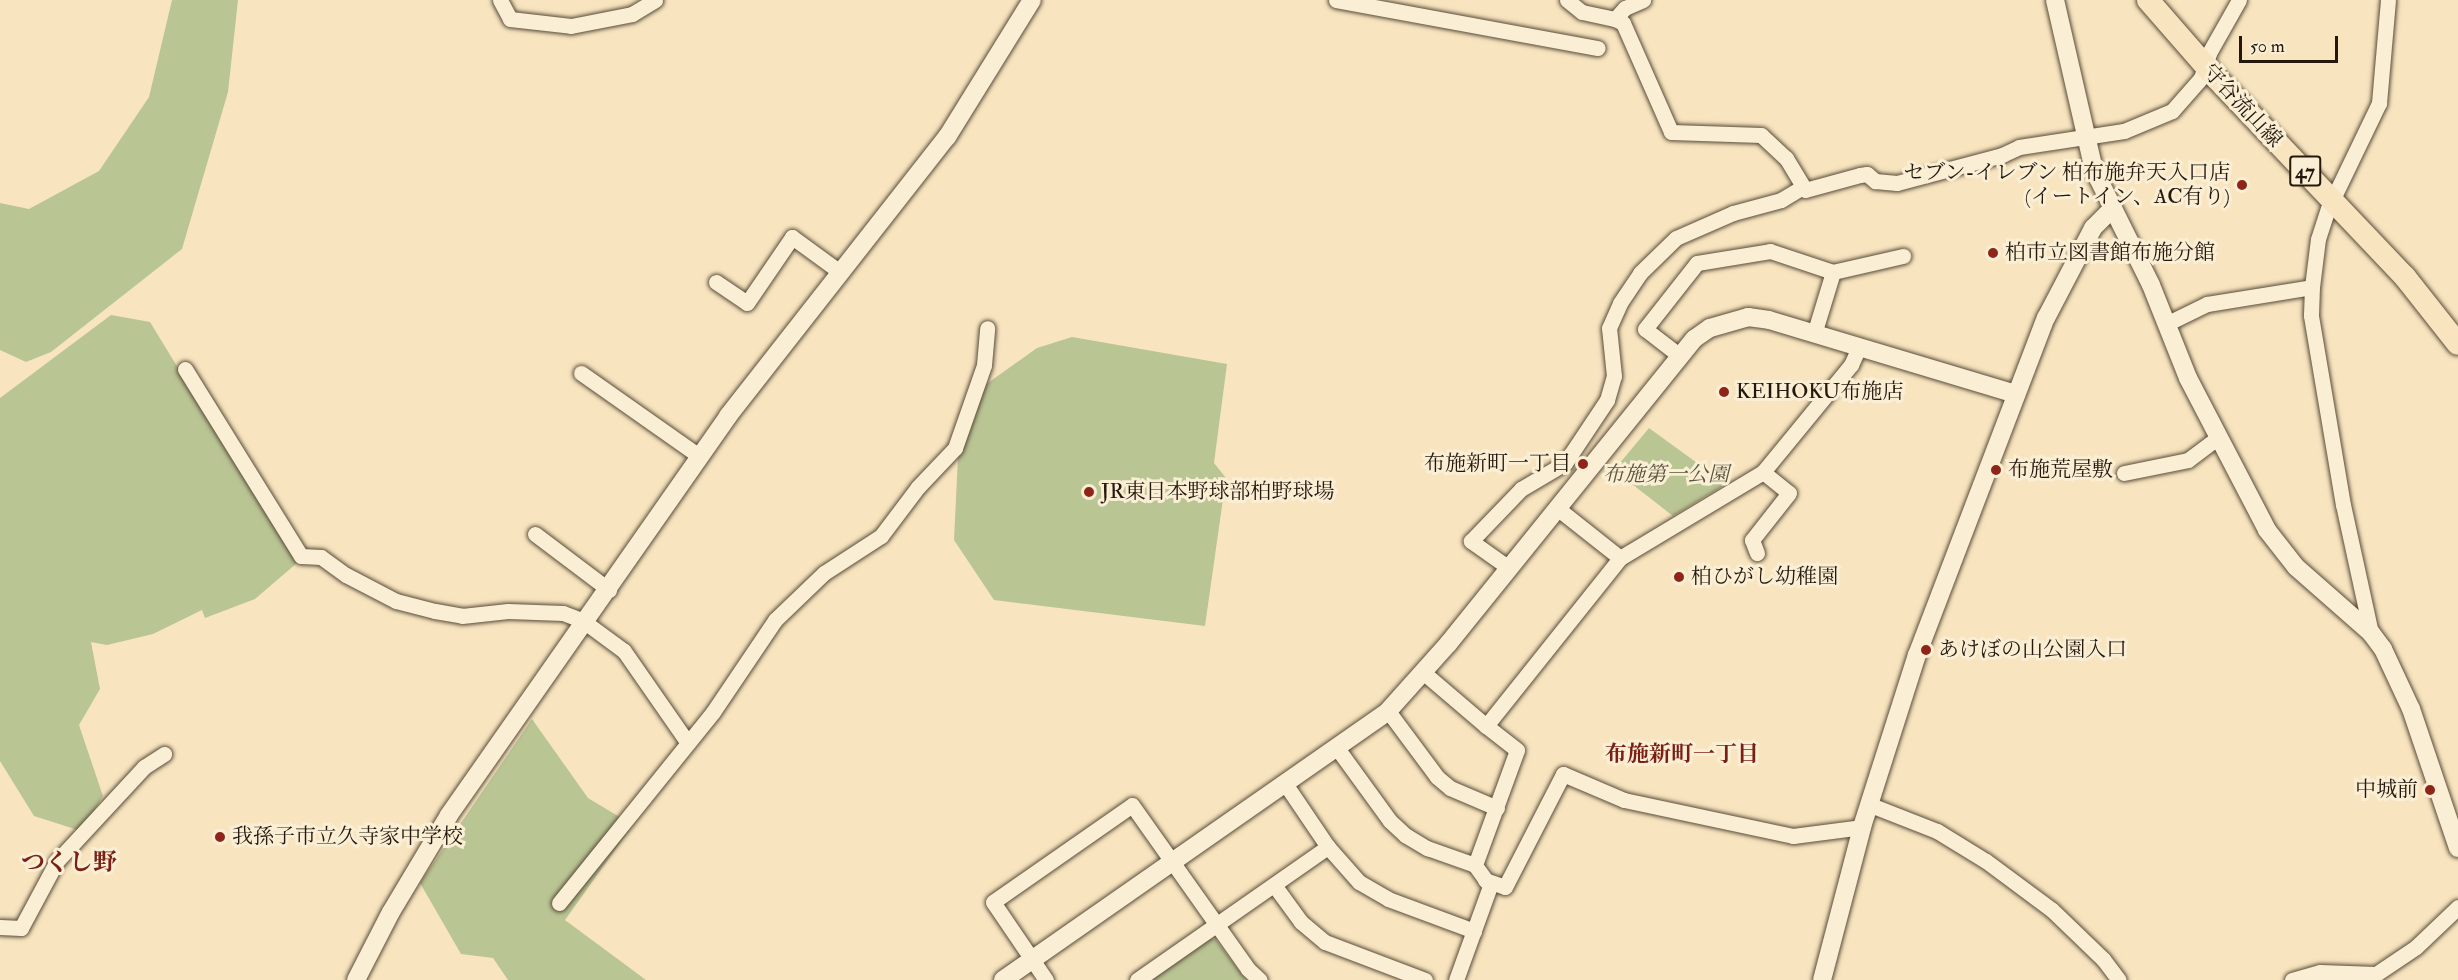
<!DOCTYPE html>
<html>
<head>
<meta charset="utf-8">
<style>
  body { margin:0 }
  #map { position:relative; width:2458px; height:980px; overflow:hidden; background:#f8e5bf; font-family:"IM FELL Double Pica","Noto Serif JP",serif }
  div>[style] { position:absolute }
  .green>* { inset:0; background:#bac594 }
  .roads { filter:drop-shadow(0 0 2px #594b3a) drop-shadow(0 0 2px #594b3a) }
  .minor>* { height:15px; margin:-7.5px; padding:0 7.5px; transform-origin:7.5px; border-radius:7.5px; background:#faeed5 }
  .tertiary>* { height:18px; margin:-9px; padding:0 9px; transform-origin:9px; border-radius:9px; background:#faeed5 }
  .primary>* { height:22px; margin:-11px; padding:0 11px; transform-origin:11px; border-radius:11px; background:#f8e5bf }
  .dots>* { width:16px; height:16px; translate:-50% -50%; box-sizing:border-box; border:3px solid #faeed5; border-radius:50% }
  span { translate:-50% -50%; white-space:nowrap; text-align:center; line-height:1.15; -webkit-text-stroke:6px #faeed5; paint-order:stroke }
  .shield-label span { padding:2px 4px; background:#faeed5; border:2px solid; border-radius:4px; -webkit-text-stroke-width:0 }
  .shield-label { font-size:20px; color:#24180d; font-weight:700 }
  .street-label { font-size:21px; color:#24180d }
  .poi-label { font-size:21px; color:#24180d }
  .right { translate:-100% -50%; text-align:right }
  .left { translate:0 -50%; text-align:left }
  .park-label { font-size:21px; color:#58553c; font-style:italic }
  .neighbourhood-label { font-size:22px; color:#7a1f14; font-weight:700 }
  .quarter-label { font-size:24px; color:#7a1f14; font-weight:700 }
  .scale { position:absolute; left:2239px; top:36px; width:99px; height:27px; box-sizing:border-box; border:3px solid #24180d; border-top:0; padding-left:8px; font-size:18px; line-height:21px; white-space:nowrap; color:#24180d; -webkit-text-stroke:4px #faeed5; paint-order:stroke }
</style>
</head>
<body>
<div id="map">
  <div class="green">
    <i style="clip-path:polygon(172px 0,238px 0,228px 92px,182px 249px,51px 352px,26px 362px,0 350px,0 203px,29px 209px,99px 171px,149px 97px)"></i>
    <i style="clip-path:polygon(111px 315px,150px 322px,297px 563px,255px 599px,205px 618px,202px 610px,153px 634px,107px 645px,91px 642px,100px 689px,79px 725px,103px 796px,81px 831px,34px 816px,0 761px,0 398px)"></i>
    <i style="clip-path:polygon(1072px 337px,1227px 364px,1214px 463px,1226px 478px,1205px 626px,994px 600px,954px 540px,959px 436px,978px 390px,1037px 348px)"></i>
    <i style="clip-path:polygon(1649px 428px,1726px 484px,1673px 516px,1614px 470px)"></i>
    <i style="clip-path:polygon(532px 719px,588px 798px,633px 825px,565px 920px,646px 980px,508px 980px,493px 958px,461px 954px,420px 883px)"></i>
    <i style="clip-path:polygon(1209px 938px,1216px 940px,1246px 980px,1149px 980px)"></i>
  </div>
  <div class="roads">
    <div class="minor">
      <i style="left:500px;top:0;width:21px;rotate:62deg"></i>
      <i style="left:510px;top:19px;width:61px;rotate:6.5deg"></i>
      <i style="left:571px;top:26px;width:62px;rotate:-11.1deg"></i>
      <i style="left:632px;top:14px;width:27px;rotate:-31deg"></i>
      <i style="left:1336px;top:0;width:266px;rotate:10.4deg"></i>
      <i style="left:1567px;top:0;width:19px;rotate:39deg"></i>
      <i style="left:1582px;top:12px;width:34px;rotate:12deg"></i>
      <i style="left:1615px;top:19px;width:15px;rotate:-48deg"></i>
      <i style="left:1625px;top:8px;width:20px;rotate:-24deg"></i>
      <i style="left:1615px;top:19px;width:9px;rotate:27deg"></i>
      <i style="left:1623px;top:23px;width:119px;rotate:66.2deg"></i>
      <i style="left:1671px;top:132px;width:90px;rotate:1.9deg"></i>
      <i style="left:1761px;top:135px;width:34px;rotate:43deg"></i>
      <i style="left:1786px;top:158px;width:37px;rotate:59deg"></i>
      <i style="left:1805px;top:190px;width:57px;rotate:-15.3deg"></i>
      <i style="left:1860px;top:175px;width:7px;rotate:-8deg"></i>
      <i style="left:1867px;top:174px;width:11px;rotate:41deg"></i>
      <i style="left:1875px;top:181px;width:22px;rotate:5deg"></i>
      <i style="left:1897px;top:183px;width:109px;rotate:-14.9deg"></i>
      <i style="left:2002px;top:155px;width:19px;rotate:-25deg"></i>
      <i style="left:2019px;top:147px;width:106px;rotate:-8.7deg"></i>
      <i style="left:2124px;top:131px;width:52px;rotate:-22.6deg"></i>
      <i style="left:2172px;top:111px;width:44px;rotate:-48.7deg"></i>
      <i style="left:2201px;top:78px;width:26px;rotate:-72deg"></i>
      <i style="left:2209px;top:53px;width:61px;rotate:-60.5deg"></i>
      <i style="left:1833px;top:272px;width:72px;rotate:-12.9deg"></i>
      <i style="left:716px;top:282px;width:37px;rotate:34deg"></i>
      <i style="left:747px;top:303px;width:80px;rotate:-55.7deg"></i>
      <i style="left:792px;top:237px;width:59px;rotate:36.1deg"></i>
      <i style="left:2166px;top:324px;width:46px;rotate:-26deg"></i>
      <i style="left:2207px;top:304px;width:106px;rotate:-9.2deg"></i>
      <i style="left:1680px;top:356px;width:44px;rotate:-142.4deg"></i>
      <i style="left:1645px;top:329px;width:84px;rotate:-51.8deg"></i>
      <i style="left:1697px;top:263px;width:74px;rotate:-9.3deg"></i>
      <i style="left:1770px;top:251px;width:66px;rotate:18.4deg"></i>
      <i style="left:1833px;top:272px;width:65px;rotate:107deg"></i>
      <i style="left:185px;top:369px;width:220px;rotate:58.2deg"></i>
      <i style="left:301px;top:556px;width:20px;rotate:3deg"></i>
      <i style="left:321px;top:557px;width:31px;rotate:36deg"></i>
      <i style="left:346px;top:575px;width:56px;rotate:27.5deg"></i>
      <i style="left:396px;top:601px;width:40px;rotate:14.4deg"></i>
      <i style="left:435px;top:611px;width:27px;rotate:10deg"></i>
      <i style="left:462px;top:616px;width:46px;rotate:-6.2deg"></i>
      <i style="left:508px;top:611px;width:55px;rotate:2.1deg"></i>
      <i style="left:563px;top:613px;width:26px;rotate:21deg"></i>
      <i style="left:581px;top:373px;width:144px;rotate:35.1deg"></i>
      <i style="left:1763px;top:472px;width:139px;rotate:-50.6deg"></i>
      <i style="left:1851px;top:365px;width:20px;rotate:-66deg"></i>
      <i style="left:2124px;top:473px;width:65px;rotate:-11.5deg"></i>
      <i style="left:2188px;top:460px;width:38px;rotate:-37deg"></i>
      <i style="left:1557px;top:508px;width:80px;rotate:38.4deg"></i>
      <i style="left:535px;top:534px;width:93px;rotate:37.1deg"></i>
      <i style="left:1509px;top:568px;width:47px;rotate:-144.6deg"></i>
      <i style="left:1471px;top:541px;width:72px;rotate:-46.1deg"></i>
      <i style="left:1521px;top:489px;width:51px;rotate:-30.6deg"></i>
      <i style="left:1565px;top:463px;width:76px;rotate:-56.3deg"></i>
      <i style="left:1607px;top:400px;width:25px;rotate:-74deg"></i>
      <i style="left:1614px;top:376px;width:48px;rotate:-95.9deg"></i>
      <i style="left:1609px;top:328px;width:27px;rotate:-66deg"></i>
      <i style="left:1620px;top:303px;width:36px;rotate:-56deg"></i>
      <i style="left:1640px;top:273px;width:50px;rotate:-44.2deg"></i>
      <i style="left:1676px;top:238px;width:62px;rotate:-23.7deg"></i>
      <i style="left:1733px;top:213px;width:50px;rotate:-15.2deg"></i>
      <i style="left:1781px;top:200px;width:26px;rotate:-31deg"></i>
      <i style="left:586px;top:623px;width:47px;rotate:36.4deg"></i>
      <i style="left:624px;top:651px;width:112px;rotate:55.2deg"></i>
      <i style="left:2371px;top:633px;width:131px;rotate:-102.3deg"></i>
      <i style="left:2343px;top:505px;width:193px;rotate:-99.6deg"></i>
      <i style="left:2311px;top:315px;width:28px;rotate:-88deg"></i>
      <i style="left:2312px;top:287px;width:48px;rotate:-82.9deg"></i>
      <i style="left:2318px;top:239px;width:32px;rotate:-72deg"></i>
      <i style="left:2328px;top:209px;width:118px;rotate:-64.3deg"></i>
      <i style="left:2379px;top:103px;width:103px;rotate:-85deg"></i>
      <i style="left:1424px;top:673px;width:82px;rotate:40.5deg"></i>
      <i style="left:1388px;top:711px;width:82px;rotate:53.4deg"></i>
      <i style="left:1437px;top:777px;width:17px;rotate:40deg"></i>
      <i style="left:1450px;top:788px;width:51px;rotate:23.1deg"></i>
      <i style="left:1337px;top:748px;width:90px;rotate:54deg"></i>
      <i style="left:1390px;top:821px;width:21px;rotate:43deg"></i>
      <i style="left:1405px;top:835px;width:26px;rotate:31deg"></i>
      <i style="left:1427px;top:848px;width:51px;rotate:19.5deg"></i>
      <i style="left:1286px;top:785px;width:75px;rotate:55.9deg"></i>
      <i style="left:1328px;top:847px;width:47px;rotate:48.5deg"></i>
      <i style="left:1359px;top:882px;width:34px;rotate:30deg"></i>
      <i style="left:1388px;top:899px;width:92px;rotate:20.4deg"></i>
      <i style="left:1868px;top:804px;width:74px;rotate:21.4deg"></i>
      <i style="left:1937px;top:831px;width:57px;rotate:31.5deg"></i>
      <i style="left:1986px;top:861px;width:82px;rotate:36.6deg"></i>
      <i style="left:2052px;top:910px;width:71px;rotate:43.9deg"></i>
      <i style="left:2103px;top:959px;width:26px;rotate:53deg"></i>
      <i style="left:1485px;top:880px;width:21px;rotate:19deg"></i>
      <i style="left:1505px;top:887px;width:127px;rotate:-62.8deg"></i>
      <i style="left:1563px;top:774px;width:66px;rotate:23.1deg"></i>
      <i style="left:1624px;top:800px;width:173px;rotate:12deg"></i>
      <i style="left:1793px;top:836px;width:70px;rotate:-7.4deg"></i>
      <i style="left:1274px;top:885px;width:46px;rotate:53.9deg"></i>
      <i style="left:1301px;top:922px;width:31px;rotate:40deg"></i>
      <i style="left:1325px;top:942px;width:107px;rotate:20.8deg"></i>
      <i style="left:559px;top:903px;width:245px;rotate:-51.1deg"></i>
      <i style="left:713px;top:712px;width:111px;rotate:-56deg"></i>
      <i style="left:775px;top:620px;width:68px;rotate:-43.8deg"></i>
      <i style="left:824px;top:573px;width:68px;rotate:-33deg"></i>
      <i style="left:881px;top:536px;width:61px;rotate:-52.9deg"></i>
      <i style="left:918px;top:487px;width:54px;rotate:-46.5deg"></i>
      <i style="left:955px;top:448px;width:88px;rotate:-70.7deg"></i>
      <i style="left:984px;top:365px;width:37px;rotate:-85deg"></i>
      <i style="left:0;top:927px;width:21px;rotate:3deg"></i>
      <i style="left:21px;top:928px;width:76px;rotate:-61.8deg"></i>
      <i style="left:57px;top:861px;width:128px;rotate:-47.2deg"></i>
      <i style="left:144px;top:767px;width:24px;rotate:-33deg"></i>
      <i style="left:1046px;top:980px;width:94px;rotate:-124.2deg"></i>
      <i style="left:993px;top:902px;width:169px;rotate:-34.9deg"></i>
      <i style="left:1132px;top:805px;width:201px;rotate:54.7deg"></i>
      <i style="left:1248px;top:969px;width:16px;rotate:43deg"></i>
      <i style="left:1137px;top:980px;width:233px;rotate:-34.9deg"></i>
      <i style="left:1456px;top:980px;width:100px;rotate:-70.1deg"></i>
      <i style="left:1490px;top:886px;width:26px;rotate:-126deg"></i>
      <i style="left:1475px;top:865px;width:122px;rotate:-69.9deg"></i>
      <i style="left:1517px;top:750px;width:39px;rotate:-142deg"></i>
      <i style="left:1486px;top:726px;width:215px;rotate:-51.4deg"></i>
      <i style="left:1620px;top:558px;width:167px;rotate:-31deg"></i>
      <i style="left:1763px;top:472px;width:33px;rotate:39deg"></i>
      <i style="left:1789px;top:493px;width:60px;rotate:128.2deg"></i>
      <i style="left:1752px;top:540px;width:14px;rotate:69deg"></i>
      <i style="left:2292px;top:980px;width:29px;rotate:-16deg"></i>
      <i style="left:2320px;top:972px;width:56px;rotate:2deg"></i>
      <i style="left:2376px;top:974px;width:48px;rotate:-34deg"></i>
      <i style="left:2416px;top:947px;width:58px;rotate:-43.6deg"></i>
    </div>
    <div class="tertiary">
      <i style="left:2055px;top:0;width:174px;rotate:77.1deg"></i>
      <i style="left:2094px;top:170px;width:128px;rotate:63.6deg"></i>
      <i style="left:2151px;top:285px;width:100px;rotate:68.3deg"></i>
      <i style="left:2188px;top:378px;width:171px;rotate:62.5deg"></i>
      <i style="left:2267px;top:530px;width:47px;rotate:51.9deg"></i>
      <i style="left:2296px;top:567px;width:100px;rotate:41.3deg"></i>
      <i style="left:2371px;top:633px;width:20px;rotate:53deg"></i>
      <i style="left:2383px;top:649px;width:66px;rotate:65deg"></i>
      <i style="left:2411px;top:709px;width:147px;rotate:71.3deg"></i>
      <i style="left:356px;top:980px;width:76px;rotate:-62.8deg"></i>
      <i style="left:391px;top:912px;width:113px;rotate:-59.1deg"></i>
      <i style="left:449px;top:815px;width:487px;rotate:-55deg"></i>
      <i style="left:728px;top:416px;width:355px;rotate:-51.9deg"></i>
      <i style="left:947px;top:137px;width:161px;rotate:-58.2deg"></i>
      <i style="left:1003px;top:980px;width:470px;rotate:-34.9deg"></i>
      <i style="left:1388px;top:711px;width:90px;rotate:-48.2deg"></i>
      <i style="left:1448px;top:644px;width:392px;rotate:-51.1deg"></i>
      <i style="left:1694px;top:339px;width:19px;rotate:-35deg"></i>
      <i style="left:1710px;top:328px;width:40px;rotate:-16deg"></i>
      <i style="left:1748px;top:317px;width:21px;rotate:8deg"></i>
      <i style="left:1769px;top:320px;width:258px;rotate:16.7deg"></i>
      <i style="left:1822px;top:980px;width:158px;rotate:-75.3deg"></i>
      <i style="left:1862px;top:827px;width:181px;rotate:-72.3deg"></i>
      <i style="left:1917px;top:655px;width:361px;rotate:-69.1deg"></i>
      <i style="left:2046px;top:318px;width:102px;rotate:-62.4deg"></i>
      <i style="left:2093px;top:228px;width:27px;rotate:-45deg"></i>
    </div>
    <div class="primary">
      <i style="left:2148px;top:0;width:105px;rotate:48.9deg"></i>
      <i style="left:2217px;top:79px;width:273px;rotate:46.5deg"></i>
      <i style="left:2405px;top:277px;width:85px;rotate:51.7deg"></i>
    </div>
  </div>
  <div class="dots">
    <i style="left:2242px;top:185px;background:#8f2418"></i>
    <i style="left:1993px;top:253px;background:#8f2418"></i>
    <i style="left:1724px;top:392px;background:#8f2418"></i>
    <i style="left:1583px;top:464px;background:#8f2418"></i>
    <i style="left:1996px;top:470px;background:#8f2418"></i>
    <i style="left:1089px;top:492px;background:#8f2418"></i>
    <i style="left:1679px;top:577px;background:#8f2418"></i>
    <i style="left:1926px;top:650px;background:#8f2418"></i>
    <i style="left:2430px;top:790px;background:#8f2418"></i>
    <i style="left:220px;top:837px;background:#8f2418"></i>
  </div>
  <div class="shield-label">
    <span style="left:2305px;top:171px">47</span>
  </div>
  <div class="street-label">
    <span style="left:2242px;top:106px;rotate:47deg">守谷流山線</span>
  </div>
  <div class="poi-label">
    <span class="right" style="left:2230px;top:185px">セブン-イレブン 柏布施弁天入口店<br>(イートイン、AC有り)</span>
    <span class="left" style="left:2005px;top:253px">柏市立図書館布施分館</span>
    <span class="left" style="left:1736px;top:392px">KEIHOKU布施店</span>
    <span class="right" style="left:1571px;top:464px">布施新町一丁目</span>
    <span class="left" style="left:2008px;top:470px">布施荒屋敷</span>
    <span class="left" style="left:1101px;top:492px">JR東日本野球部柏野球場</span>
    <span class="left" style="left:1691px;top:577px">柏ひがし幼稚園</span>
    <span class="left" style="left:1938px;top:650px">あけぼの山公園入口</span>
    <span class="right" style="left:2418px;top:790px">中城前</span>
    <span class="left" style="left:232px;top:837px">我孫子市立久寺家中学校</span>
  </div>
  <div class="park-label">
    <span style="left:1666px;top:475px">布施第一公園</span>
  </div>
  <div class="neighbourhood-label">
    <span style="left:1682px;top:755px">布施新町一丁目</span>
  </div>
  <div class="quarter-label">
    <span style="left:69px;top:863px">つくし野</span>
  </div>
  <div class="scale">50 m</div>
</div>
</body>
</html>
